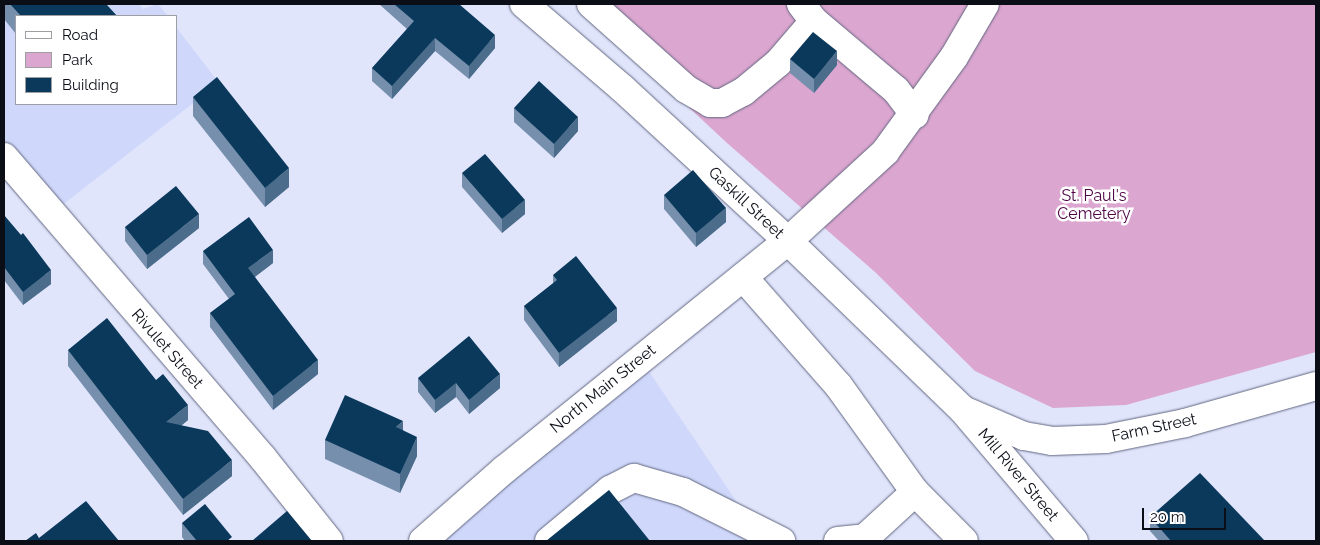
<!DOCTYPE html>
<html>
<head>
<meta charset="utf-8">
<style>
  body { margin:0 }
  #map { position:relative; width:1320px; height:545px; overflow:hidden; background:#e0e5fc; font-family:Raleway,sans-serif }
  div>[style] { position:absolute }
  .built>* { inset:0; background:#cfd8fb }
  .green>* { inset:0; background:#dba6d0 }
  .roads { filter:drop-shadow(0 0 1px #61667f) drop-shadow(0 0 1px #61667f) }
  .minor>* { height:28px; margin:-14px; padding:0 14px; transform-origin:14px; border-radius:14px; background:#fff }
  .wall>* { inset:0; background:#768fac }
  .shaded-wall>* { inset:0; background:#4b6d8b }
  .building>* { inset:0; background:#0b395b }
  span { translate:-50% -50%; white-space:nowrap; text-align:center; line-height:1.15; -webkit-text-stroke:5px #fff; paint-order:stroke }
  .park-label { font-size:16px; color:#4e0546 }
  .street-label { font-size:16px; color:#0c0e17 }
  .frame { position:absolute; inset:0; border:5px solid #0c0e17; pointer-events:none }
  .legend { position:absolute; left:15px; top:15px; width:162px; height:90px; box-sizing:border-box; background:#fff; border:1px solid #9e9fa2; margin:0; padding:6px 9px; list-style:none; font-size:15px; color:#0c0e17 }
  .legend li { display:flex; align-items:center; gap:10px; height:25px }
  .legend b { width:25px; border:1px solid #9e9fa2 }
  .scale { position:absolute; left:1142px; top:508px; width:84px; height:22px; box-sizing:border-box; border:2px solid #0c0e17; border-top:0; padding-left:6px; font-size:15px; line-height:18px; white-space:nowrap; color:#0c0e17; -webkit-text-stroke:4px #fff; paint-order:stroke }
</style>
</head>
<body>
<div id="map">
  <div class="built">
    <i style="clip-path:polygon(4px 4px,139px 4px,143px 9px,158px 4px,168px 16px,16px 16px,16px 104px,176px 104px,176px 27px,219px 83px,56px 210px,4px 150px)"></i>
    <i style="clip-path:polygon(640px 358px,763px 541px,421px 541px)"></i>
  </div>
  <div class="green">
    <i style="clip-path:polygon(578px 4px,1316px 4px,1316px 352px,1126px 405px,1053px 408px,975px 371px,875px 272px,727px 143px)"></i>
  </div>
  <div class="roads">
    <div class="minor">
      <i style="left:524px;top:4px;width:129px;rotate:40.6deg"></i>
      <i style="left:622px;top:88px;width:226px;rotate:42.7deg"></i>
      <i style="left:788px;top:241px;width:242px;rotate:44deg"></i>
      <i style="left:962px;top:409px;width:173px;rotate:49.7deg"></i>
      <i style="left:591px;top:4px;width:127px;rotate:41.8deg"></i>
      <i style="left:686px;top:89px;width:28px;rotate:30deg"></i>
      <i style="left:710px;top:103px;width:12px"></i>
      <i style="left:722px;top:103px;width:24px;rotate:-28deg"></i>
      <i style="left:743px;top:92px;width:45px;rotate:-39.6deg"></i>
      <i style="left:778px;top:63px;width:55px;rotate:-49.4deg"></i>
      <i style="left:801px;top:4px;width:21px;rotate:53deg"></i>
      <i style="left:814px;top:21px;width:107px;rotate:40.1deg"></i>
      <i style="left:896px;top:90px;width:31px;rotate:53deg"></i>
      <i style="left:4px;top:157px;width:396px;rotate:49.3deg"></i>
      <i style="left:262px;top:457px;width:107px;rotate:51.4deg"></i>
      <i style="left:743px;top:277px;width:144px;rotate:48.7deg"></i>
      <i style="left:838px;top:385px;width:132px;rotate:54.3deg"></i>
      <i style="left:915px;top:492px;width:69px;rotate:45deg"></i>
      <i style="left:968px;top:412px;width:61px;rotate:23.2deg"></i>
      <i style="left:1024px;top:436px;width:28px;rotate:10deg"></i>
      <i style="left:1052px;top:441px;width:54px;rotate:-2.1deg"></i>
      <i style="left:1106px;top:439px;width:81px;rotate:-11.4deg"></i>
      <i style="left:1185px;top:423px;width:136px;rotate:-15.8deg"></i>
      <i style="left:423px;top:541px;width:109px;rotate:-41.3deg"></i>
      <i style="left:505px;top:469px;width:363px;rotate:-38.9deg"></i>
      <i style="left:788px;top:241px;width:132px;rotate:-42.5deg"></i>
      <i style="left:885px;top:152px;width:117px;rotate:-54deg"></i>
      <i style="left:954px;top:57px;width:61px;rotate:-59.7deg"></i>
      <i style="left:549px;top:541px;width:80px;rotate:-39.9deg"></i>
      <i style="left:610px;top:490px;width:27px;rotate:-27deg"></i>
      <i style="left:634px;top:478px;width:51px;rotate:15.9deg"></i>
      <i style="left:683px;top:492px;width:110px;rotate:26.6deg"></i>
      <i style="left:838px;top:541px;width:27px;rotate:-6deg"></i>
      <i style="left:865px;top:538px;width:68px;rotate:-42.6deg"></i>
    </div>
  </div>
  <div class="wall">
    <i style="clip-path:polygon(4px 4px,106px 4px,117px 16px,16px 16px,16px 34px,4px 19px)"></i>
    <i style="clip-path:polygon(379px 4px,459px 4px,495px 48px,469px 79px,435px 51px,392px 99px,372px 81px,372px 68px,407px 29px)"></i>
    <i style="clip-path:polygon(790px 59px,837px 65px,814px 93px,790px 73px)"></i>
    <i style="clip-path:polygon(193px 97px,289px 187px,265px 207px,193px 116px)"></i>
    <i style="clip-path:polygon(514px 108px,578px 131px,554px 158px,514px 122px)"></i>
    <i style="clip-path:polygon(462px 173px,525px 214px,502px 233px,462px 187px)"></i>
    <i style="clip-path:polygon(664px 195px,726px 222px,696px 247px,664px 209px)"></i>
    <i style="clip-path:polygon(4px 215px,51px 284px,23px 305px,4px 280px)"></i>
    <i style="clip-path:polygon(125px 227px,199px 228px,147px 269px,125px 241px)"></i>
    <i style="clip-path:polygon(203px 251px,273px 263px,255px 277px,318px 374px,273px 410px,210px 327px,210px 313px,229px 299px,203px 264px)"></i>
    <i style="clip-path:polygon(553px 275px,617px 321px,559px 367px,524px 320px,524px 306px,553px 284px)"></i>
    <i style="clip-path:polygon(68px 350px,188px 420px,181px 426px,232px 476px,183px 515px,68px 366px)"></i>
    <i style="clip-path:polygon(418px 378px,500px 388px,469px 414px,456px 397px,435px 413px,418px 392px)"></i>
    <i style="clip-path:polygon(403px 430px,417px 456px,400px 493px,325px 459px,325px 440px)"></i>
    <i style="clip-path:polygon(1150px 517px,1265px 541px,1159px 541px,1150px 531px)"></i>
    <i style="clip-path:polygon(182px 523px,232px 541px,185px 541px,182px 537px)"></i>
  </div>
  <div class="shaded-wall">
    <i style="clip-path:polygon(495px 35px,495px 48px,469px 79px,469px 66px)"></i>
    <i style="clip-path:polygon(435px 38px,435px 51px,392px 99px,392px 86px)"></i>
    <i style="clip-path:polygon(837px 51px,837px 65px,814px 93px,814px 79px)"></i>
    <i style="clip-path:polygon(578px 117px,578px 131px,554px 158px,554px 144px)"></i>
    <i style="clip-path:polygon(289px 168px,289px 187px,265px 207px,265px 188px)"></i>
    <i style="clip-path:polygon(525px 200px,525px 214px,502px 233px,502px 219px)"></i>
    <i style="clip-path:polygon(726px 208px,726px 222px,696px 247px,696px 233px)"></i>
    <i style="clip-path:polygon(199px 214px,199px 228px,147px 269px,147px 255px)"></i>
    <i style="clip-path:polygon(273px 250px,273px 263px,248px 282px,248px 268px)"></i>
    <i style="clip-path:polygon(51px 270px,51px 284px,23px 305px,23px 292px)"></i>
    <i style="clip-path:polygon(617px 308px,617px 321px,559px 367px,559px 353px)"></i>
    <i style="clip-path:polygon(318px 360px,318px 374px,273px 410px,273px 396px)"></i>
    <i style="clip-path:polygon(500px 374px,500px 388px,469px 414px,469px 400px)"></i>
    <i style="clip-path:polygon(456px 383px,456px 397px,435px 413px,435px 400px)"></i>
    <i style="clip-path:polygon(188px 405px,188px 420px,166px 438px,166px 422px)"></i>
    <i style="clip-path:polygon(403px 421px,403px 440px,396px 427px)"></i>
    <i style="clip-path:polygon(417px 437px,417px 456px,400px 493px,400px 474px)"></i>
    <i style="clip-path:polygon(232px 460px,232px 476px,183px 515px,183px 499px)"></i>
  </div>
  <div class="building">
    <i style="clip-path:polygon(10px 4px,106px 4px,117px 16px,21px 16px)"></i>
    <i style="clip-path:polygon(394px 4px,459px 4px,495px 35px,469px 66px,435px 38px,392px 86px,372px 68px,414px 21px)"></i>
    <i style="clip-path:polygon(813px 32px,837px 51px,814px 79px,790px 59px)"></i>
    <i style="clip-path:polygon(217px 77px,289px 168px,265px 188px,193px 97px)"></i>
    <i style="clip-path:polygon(539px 81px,578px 117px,554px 144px,514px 108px)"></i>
    <i style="clip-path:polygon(485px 154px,525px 200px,502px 219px,462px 173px)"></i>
    <i style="clip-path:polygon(693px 170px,726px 208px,696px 233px,664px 195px)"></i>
    <i style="clip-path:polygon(176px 186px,199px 214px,147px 255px,125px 227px)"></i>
    <i style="clip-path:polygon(4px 215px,21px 235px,23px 233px,51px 270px,23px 292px,4px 267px)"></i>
    <i style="clip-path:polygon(249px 217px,273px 250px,248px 268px,318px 360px,273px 396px,210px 313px,235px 294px,203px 251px)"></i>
    <i style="clip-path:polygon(576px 256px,617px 308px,559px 353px,524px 306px,557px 280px,553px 275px)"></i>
    <i style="clip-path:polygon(107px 318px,156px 380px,163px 374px,188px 405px,166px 422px,208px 431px,232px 460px,183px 499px,68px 350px)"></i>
    <i style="clip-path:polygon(469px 336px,500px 374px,469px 400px,456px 383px,435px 400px,418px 378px)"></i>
    <i style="clip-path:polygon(345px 395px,403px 421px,396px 427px,417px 437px,400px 474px,325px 440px)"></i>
    <i style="clip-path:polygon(1200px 473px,1265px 541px,1171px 541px,1150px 517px)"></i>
    <i style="clip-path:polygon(609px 490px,650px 541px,546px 541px)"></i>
    <i style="clip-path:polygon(86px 501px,119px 541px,25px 541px,36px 533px,39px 538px)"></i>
    <i style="clip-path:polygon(205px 504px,232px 537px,227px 541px,197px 541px,182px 523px)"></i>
    <i style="clip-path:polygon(287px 511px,312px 541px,252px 541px)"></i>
  </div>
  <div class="park-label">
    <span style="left:1094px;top:205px">St. Paul's<br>Cemetery</span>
  </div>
  <div class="street-label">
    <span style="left:746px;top:203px;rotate:43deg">Gaskill Street</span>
    <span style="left:167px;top:349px;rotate:49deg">Rivulet Street</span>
    <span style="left:603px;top:389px;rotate:-39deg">North Main Street</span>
    <span style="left:1154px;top:428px;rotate:-12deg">Farm Street</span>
    <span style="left:1018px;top:475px;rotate:50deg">Mill River Street</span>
  </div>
  <div class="frame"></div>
  <ul class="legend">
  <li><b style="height:6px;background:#fff"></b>Road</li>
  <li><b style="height:14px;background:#dba6d0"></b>Park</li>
  <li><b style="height:14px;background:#0b395b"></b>Building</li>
  </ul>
  <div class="scale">20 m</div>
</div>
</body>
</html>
